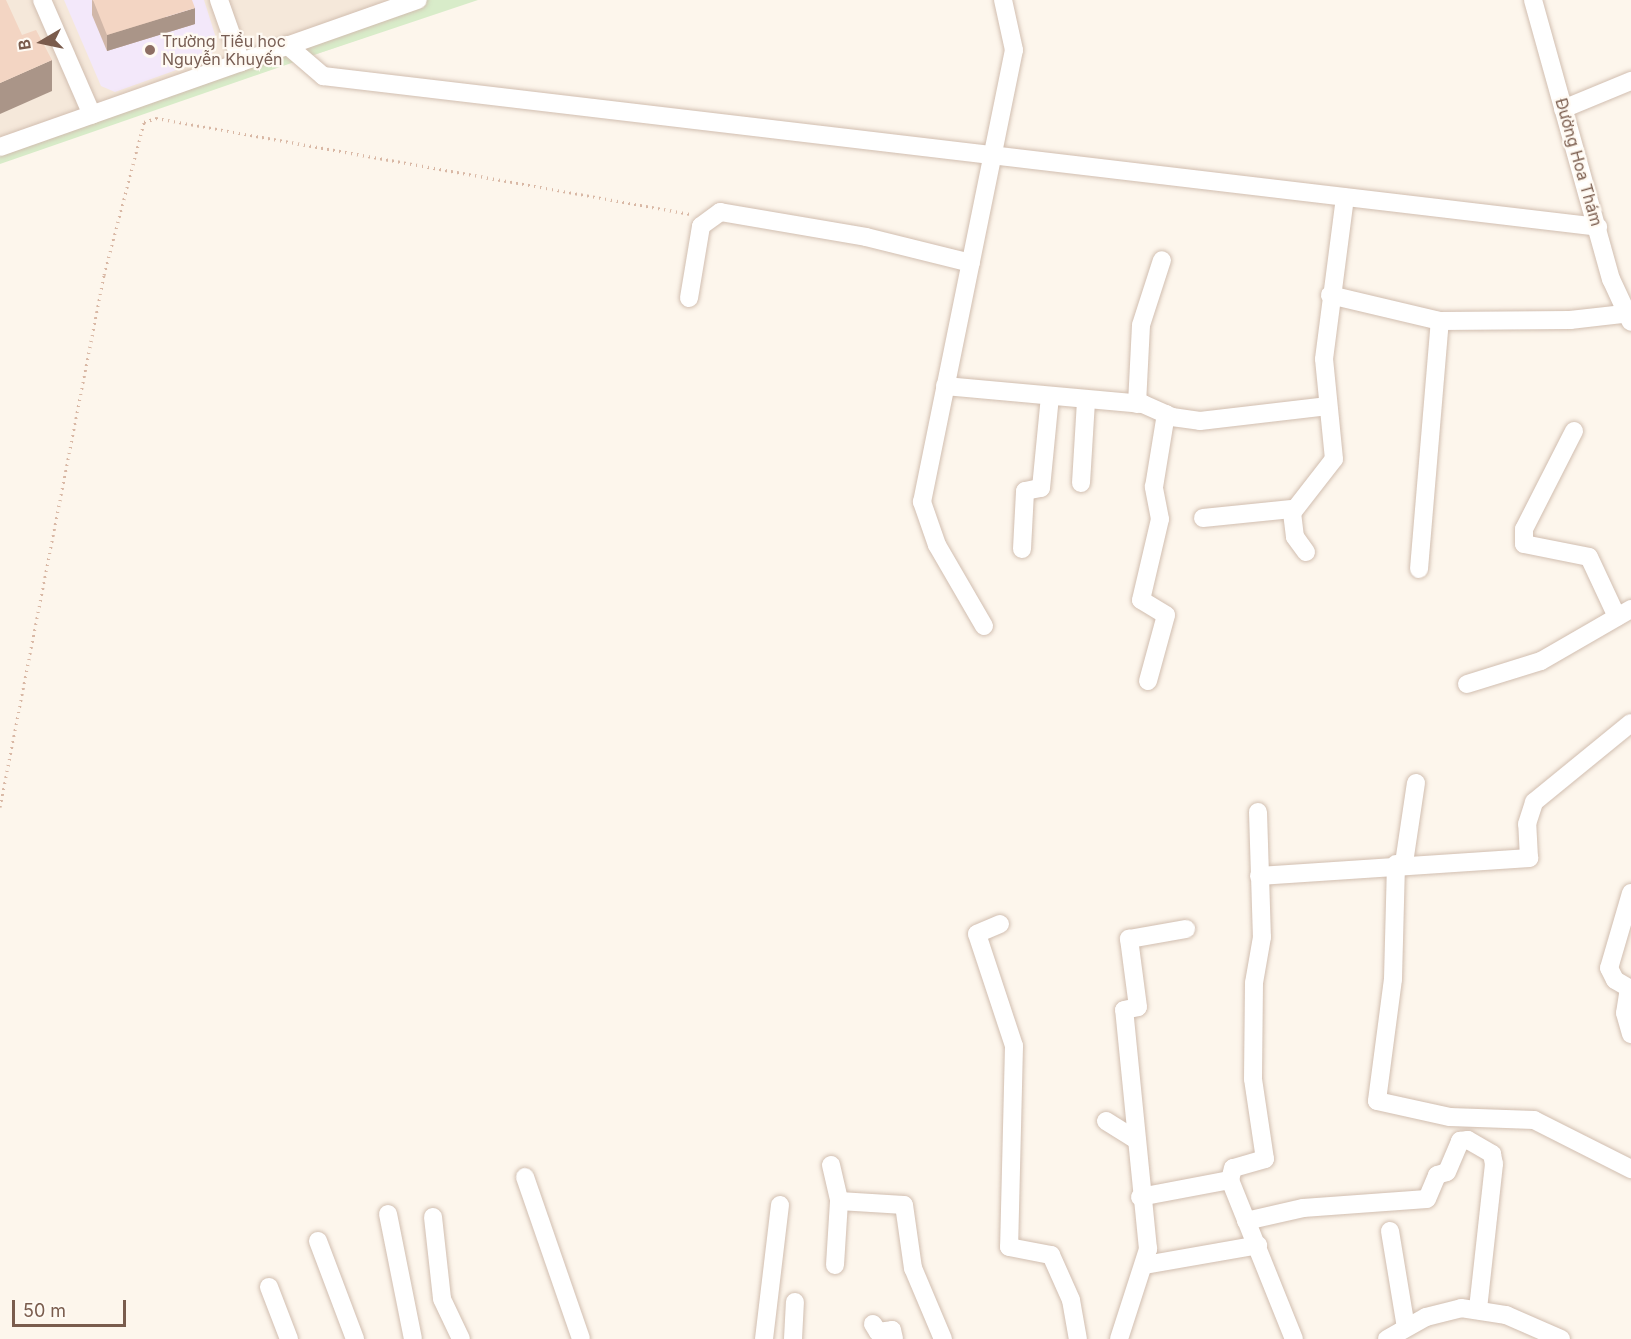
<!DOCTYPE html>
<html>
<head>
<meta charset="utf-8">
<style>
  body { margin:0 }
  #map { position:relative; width:1631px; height:1339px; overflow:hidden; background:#fdf6ec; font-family:Inter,sans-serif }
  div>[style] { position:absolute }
  .residential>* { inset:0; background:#f5e8da }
  .education>* { inset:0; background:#f3e8fa }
  .green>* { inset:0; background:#d8ecc9 }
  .path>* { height:3px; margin-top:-1.5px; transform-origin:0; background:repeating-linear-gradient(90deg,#d9b8a5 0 1.5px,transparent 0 6px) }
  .roads { filter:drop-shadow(0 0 2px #d1beb0) drop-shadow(0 0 2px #d1beb0) }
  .minor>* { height:18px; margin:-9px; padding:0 9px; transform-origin:9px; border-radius:9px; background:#fff }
  .wall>* { inset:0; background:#d1b7a8 }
  .shaded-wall>* { inset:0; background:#aa9588 }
  .building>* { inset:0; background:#f3d5c3 }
  .dots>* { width:16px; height:16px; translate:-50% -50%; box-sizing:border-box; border:3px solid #fffaf3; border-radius:50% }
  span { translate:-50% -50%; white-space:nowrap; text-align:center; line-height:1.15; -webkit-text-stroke:4.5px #fffaf3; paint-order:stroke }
  .education-label { font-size:16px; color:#785e54 }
  .left { translate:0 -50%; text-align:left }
  .street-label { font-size:16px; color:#7a5c4d }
  .north { position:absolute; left:12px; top:12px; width:60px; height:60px; -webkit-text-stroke:4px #fffaf3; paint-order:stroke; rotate:261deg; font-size:16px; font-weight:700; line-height:24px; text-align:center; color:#7a5c4d }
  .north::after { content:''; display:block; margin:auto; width:21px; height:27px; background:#7a5c4d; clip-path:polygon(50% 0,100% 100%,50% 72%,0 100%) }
  .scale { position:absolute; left:12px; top:1300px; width:114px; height:27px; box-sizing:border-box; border:3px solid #7a5c4d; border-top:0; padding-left:8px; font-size:18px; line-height:21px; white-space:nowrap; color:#7a5c4d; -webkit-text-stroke:4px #fffaf3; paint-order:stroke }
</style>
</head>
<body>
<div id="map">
  <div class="residential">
    <i style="clip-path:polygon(0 0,473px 0,0 163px)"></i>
  </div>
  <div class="education">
    <i style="clip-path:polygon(64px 0,204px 0,217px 41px,210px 58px,115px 92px,101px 86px)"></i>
  </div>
  <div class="green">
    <i style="clip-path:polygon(419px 0,478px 0,305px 58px,289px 45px)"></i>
    <i style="clip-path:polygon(287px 46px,303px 59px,0 164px,0 147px)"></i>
  </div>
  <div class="path">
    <i style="left:0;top:807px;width:542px;rotate:-78.94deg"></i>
    <i style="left:104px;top:275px;width:158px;rotate:-75.3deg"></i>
    <i style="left:144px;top:122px;width:13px;rotate:-18deg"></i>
    <i style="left:156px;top:118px;width:543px;rotate:10.19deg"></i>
  </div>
  <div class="roads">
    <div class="minor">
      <i style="left:42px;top:0;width:125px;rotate:66.5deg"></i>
      <i style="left:219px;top:0;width:66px;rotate:70.5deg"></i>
      <i style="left:1533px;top:0;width:290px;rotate:74.4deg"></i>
      <i style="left:1611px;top:279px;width:47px;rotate:65.1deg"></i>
      <i style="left:287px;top:45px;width:48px;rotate:40.7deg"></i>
      <i style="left:323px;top:76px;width:1284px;rotate:6.75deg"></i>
      <i style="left:1563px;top:109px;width:74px;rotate:-22.4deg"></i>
      <i style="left:0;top:147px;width:443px;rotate:-19.4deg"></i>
      <i style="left:1330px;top:295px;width:113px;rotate:13.3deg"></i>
      <i style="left:1440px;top:321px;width:130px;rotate:-0.4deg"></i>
      <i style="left:1570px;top:320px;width:61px;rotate:-6.5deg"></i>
      <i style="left:689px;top:298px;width:73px;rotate:-80.5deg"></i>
      <i style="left:701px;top:226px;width:24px;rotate:-36deg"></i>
      <i style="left:720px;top:212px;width:148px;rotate:9.7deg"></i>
      <i style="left:866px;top:237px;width:108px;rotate:13.9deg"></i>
      <i style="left:945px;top:386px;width:199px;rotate:5.2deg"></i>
      <i style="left:1143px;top:404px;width:32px;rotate:24deg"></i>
      <i style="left:1172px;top:417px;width:28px;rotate:8deg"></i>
      <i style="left:1200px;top:421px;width:129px;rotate:-6.7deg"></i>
      <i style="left:1137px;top:404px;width:79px;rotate:-87.1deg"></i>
      <i style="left:1141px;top:325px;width:68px;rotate:-72.1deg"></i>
      <i style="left:1574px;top:431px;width:110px;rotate:117deg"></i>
      <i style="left:1524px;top:529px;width:15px;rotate:90deg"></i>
      <i style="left:1524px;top:544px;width:66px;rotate:11.3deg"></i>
      <i style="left:1589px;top:557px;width:66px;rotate:65deg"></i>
      <i style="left:1081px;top:483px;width:82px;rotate:-86.5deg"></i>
      <i style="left:1203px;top:518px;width:89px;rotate:-5.8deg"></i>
      <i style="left:1022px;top:549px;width:58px;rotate:-87deg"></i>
      <i style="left:1025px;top:491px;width:16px;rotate:-11deg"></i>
      <i style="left:1041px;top:488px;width:91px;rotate:-84.4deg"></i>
      <i style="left:1306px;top:552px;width:19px;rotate:-126deg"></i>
      <i style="left:1295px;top:537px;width:24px;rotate:-97deg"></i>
      <i style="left:1292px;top:513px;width:68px;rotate:-52.1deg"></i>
      <i style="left:1334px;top:459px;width:100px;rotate:-95.7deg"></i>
      <i style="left:1324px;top:359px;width:163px;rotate:-82.6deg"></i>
      <i style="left:1419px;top:569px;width:249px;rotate:-85.2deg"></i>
      <i style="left:984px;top:626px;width:94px;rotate:-120.1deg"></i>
      <i style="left:937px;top:545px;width:46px;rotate:-109.2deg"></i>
      <i style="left:922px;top:502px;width:461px;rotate:-78.5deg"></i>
      <i style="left:1014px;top:50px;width:51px;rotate:-102.4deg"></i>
      <i style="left:1148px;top:681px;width:68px;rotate:-74.7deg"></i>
      <i style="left:1166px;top:615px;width:29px;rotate:-149deg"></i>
      <i style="left:1141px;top:600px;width:83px;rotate:-76.8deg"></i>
      <i style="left:1160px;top:519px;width:33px;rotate:-101deg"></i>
      <i style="left:1154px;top:487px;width:74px;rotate:-80.7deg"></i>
      <i style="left:1467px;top:684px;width:77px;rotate:-17.3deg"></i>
      <i style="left:1541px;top:661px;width:104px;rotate:-30deg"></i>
      <i style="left:1258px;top:812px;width:125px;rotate:88.2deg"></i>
      <i style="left:1262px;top:937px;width:47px;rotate:99.9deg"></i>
      <i style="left:1254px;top:983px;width:96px;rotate:90.6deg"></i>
      <i style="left:1253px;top:1079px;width:81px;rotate:81.5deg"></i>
      <i style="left:1265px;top:1159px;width:33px;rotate:164deg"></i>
      <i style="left:1233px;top:1168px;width:12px;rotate:104deg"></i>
      <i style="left:1230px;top:1180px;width:171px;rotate:68.1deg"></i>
      <i style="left:1404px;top:863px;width:81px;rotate:-81.5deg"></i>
      <i style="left:1396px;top:864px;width:115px;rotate:91.5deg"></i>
      <i style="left:1393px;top:979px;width:123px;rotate:97.5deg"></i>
      <i style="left:1377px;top:1101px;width:75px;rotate:12.4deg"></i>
      <i style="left:1450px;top:1117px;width:84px;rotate:2deg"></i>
      <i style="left:1534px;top:1120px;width:109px;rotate:26.8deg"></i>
      <i style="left:1259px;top:876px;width:271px;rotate:-3.8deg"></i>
      <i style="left:1529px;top:858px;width:34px;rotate:-93deg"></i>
      <i style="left:1527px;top:824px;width:23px;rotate:-72deg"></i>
      <i style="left:1534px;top:802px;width:125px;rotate:-39.2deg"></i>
      <i style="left:1631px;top:893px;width:78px;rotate:106.3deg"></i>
      <i style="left:1609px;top:968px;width:13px;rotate:63deg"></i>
      <i style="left:1615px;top:980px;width:16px;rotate:30deg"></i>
      <i style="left:1629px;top:988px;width:25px;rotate:99deg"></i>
      <i style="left:1625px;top:1013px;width:22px;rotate:74deg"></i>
      <i style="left:1000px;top:924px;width:25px;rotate:157deg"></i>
      <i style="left:977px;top:934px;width:118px;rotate:71.7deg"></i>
      <i style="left:1014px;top:1046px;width:201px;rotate:91.4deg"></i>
      <i style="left:1009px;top:1247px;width:43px;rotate:10.8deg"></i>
      <i style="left:1051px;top:1255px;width:49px;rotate:66deg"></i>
      <i style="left:1071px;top:1300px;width:40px;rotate:80deg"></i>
      <i style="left:1106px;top:1121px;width:36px;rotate:32deg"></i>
      <i style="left:831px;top:1165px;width:37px;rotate:77deg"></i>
      <i style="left:525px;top:1177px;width:171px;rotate:70.9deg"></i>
      <i style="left:1140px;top:1197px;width:92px;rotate:-10.7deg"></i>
      <i style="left:388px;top:1214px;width:127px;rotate:78.7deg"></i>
      <i style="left:433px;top:1217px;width:82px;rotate:83.7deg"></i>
      <i style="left:442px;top:1299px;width:44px;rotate:64.6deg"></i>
      <i style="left:1246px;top:1221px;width:58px;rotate:-12.8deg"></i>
      <i style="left:1303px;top:1208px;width:124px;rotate:-4.2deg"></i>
      <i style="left:1427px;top:1199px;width:26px;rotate:-67deg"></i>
      <i style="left:1437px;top:1175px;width:10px;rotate:-17deg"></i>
      <i style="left:1447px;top:1172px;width:34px;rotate:-67deg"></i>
      <i style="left:1460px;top:1141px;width:8px;rotate:-7deg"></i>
      <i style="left:1468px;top:1140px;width:28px;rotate:30deg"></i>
      <i style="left:1492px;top:1154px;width:10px;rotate:79deg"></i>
      <i style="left:1494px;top:1164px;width:146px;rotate:96.3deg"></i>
      <i style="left:1390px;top:1231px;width:98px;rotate:80.6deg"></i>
      <i style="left:318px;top:1241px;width:105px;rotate:69.3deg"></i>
      <i style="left:835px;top:1265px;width:64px;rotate:-86.4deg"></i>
      <i style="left:839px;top:1201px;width:65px;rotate:3.5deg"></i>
      <i style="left:904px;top:1205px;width:64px;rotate:81.9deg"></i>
      <i style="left:913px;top:1268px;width:77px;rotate:67.1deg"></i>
      <i style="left:1145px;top:1265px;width:115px;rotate:-10deg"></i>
      <i style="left:269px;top:1287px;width:56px;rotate:69deg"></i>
      <i style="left:873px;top:1324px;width:9px;rotate:58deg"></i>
      <i style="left:878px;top:1332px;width:14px;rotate:-8deg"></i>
      <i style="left:892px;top:1330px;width:9px;rotate:77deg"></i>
      <i style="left:764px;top:1339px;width:135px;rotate:-83.2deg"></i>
      <i style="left:793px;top:1339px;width:37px;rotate:-87deg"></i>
      <i style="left:1119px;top:1339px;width:95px;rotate:-72.1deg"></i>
      <i style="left:1148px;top:1249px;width:240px;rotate:-95.7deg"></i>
      <i style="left:1124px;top:1010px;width:14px;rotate:-12deg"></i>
      <i style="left:1138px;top:1007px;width:69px;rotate:-97.5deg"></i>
      <i style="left:1129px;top:939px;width:58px;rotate:-10deg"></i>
      <i style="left:1387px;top:1339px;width:45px;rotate:-29.4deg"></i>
      <i style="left:1426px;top:1317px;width:36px;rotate:-14deg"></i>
      <i style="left:1461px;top:1308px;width:46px;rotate:8.8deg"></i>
      <i style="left:1506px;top:1315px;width:60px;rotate:23.6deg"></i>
    </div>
  </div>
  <div class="wall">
    <i style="clip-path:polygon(92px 0,195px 24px,107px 51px,92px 15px)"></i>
  </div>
  <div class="shaded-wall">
    <i style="clip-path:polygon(195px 8px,195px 24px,107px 51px,107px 35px)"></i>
    <i style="clip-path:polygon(52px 60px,52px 91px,0 114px,0 83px)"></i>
  </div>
  <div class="building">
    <i style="clip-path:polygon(0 0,6px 0,22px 35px,36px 30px,52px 60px,0 83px)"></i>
    <i style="clip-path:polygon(93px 0,192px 0,195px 8px,107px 35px)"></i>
  </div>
  <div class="dots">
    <i style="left:150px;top:50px;background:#8d6e63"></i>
  </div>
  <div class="education-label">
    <span class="left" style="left:162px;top:50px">Trường Tiểu học<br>Nguyễn Khuyến</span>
  </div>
  <div class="street-label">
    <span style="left:1579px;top:162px;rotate:74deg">Đường Hoa Thám</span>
  </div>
  <div class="north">B</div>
  <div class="scale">50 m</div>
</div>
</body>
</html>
